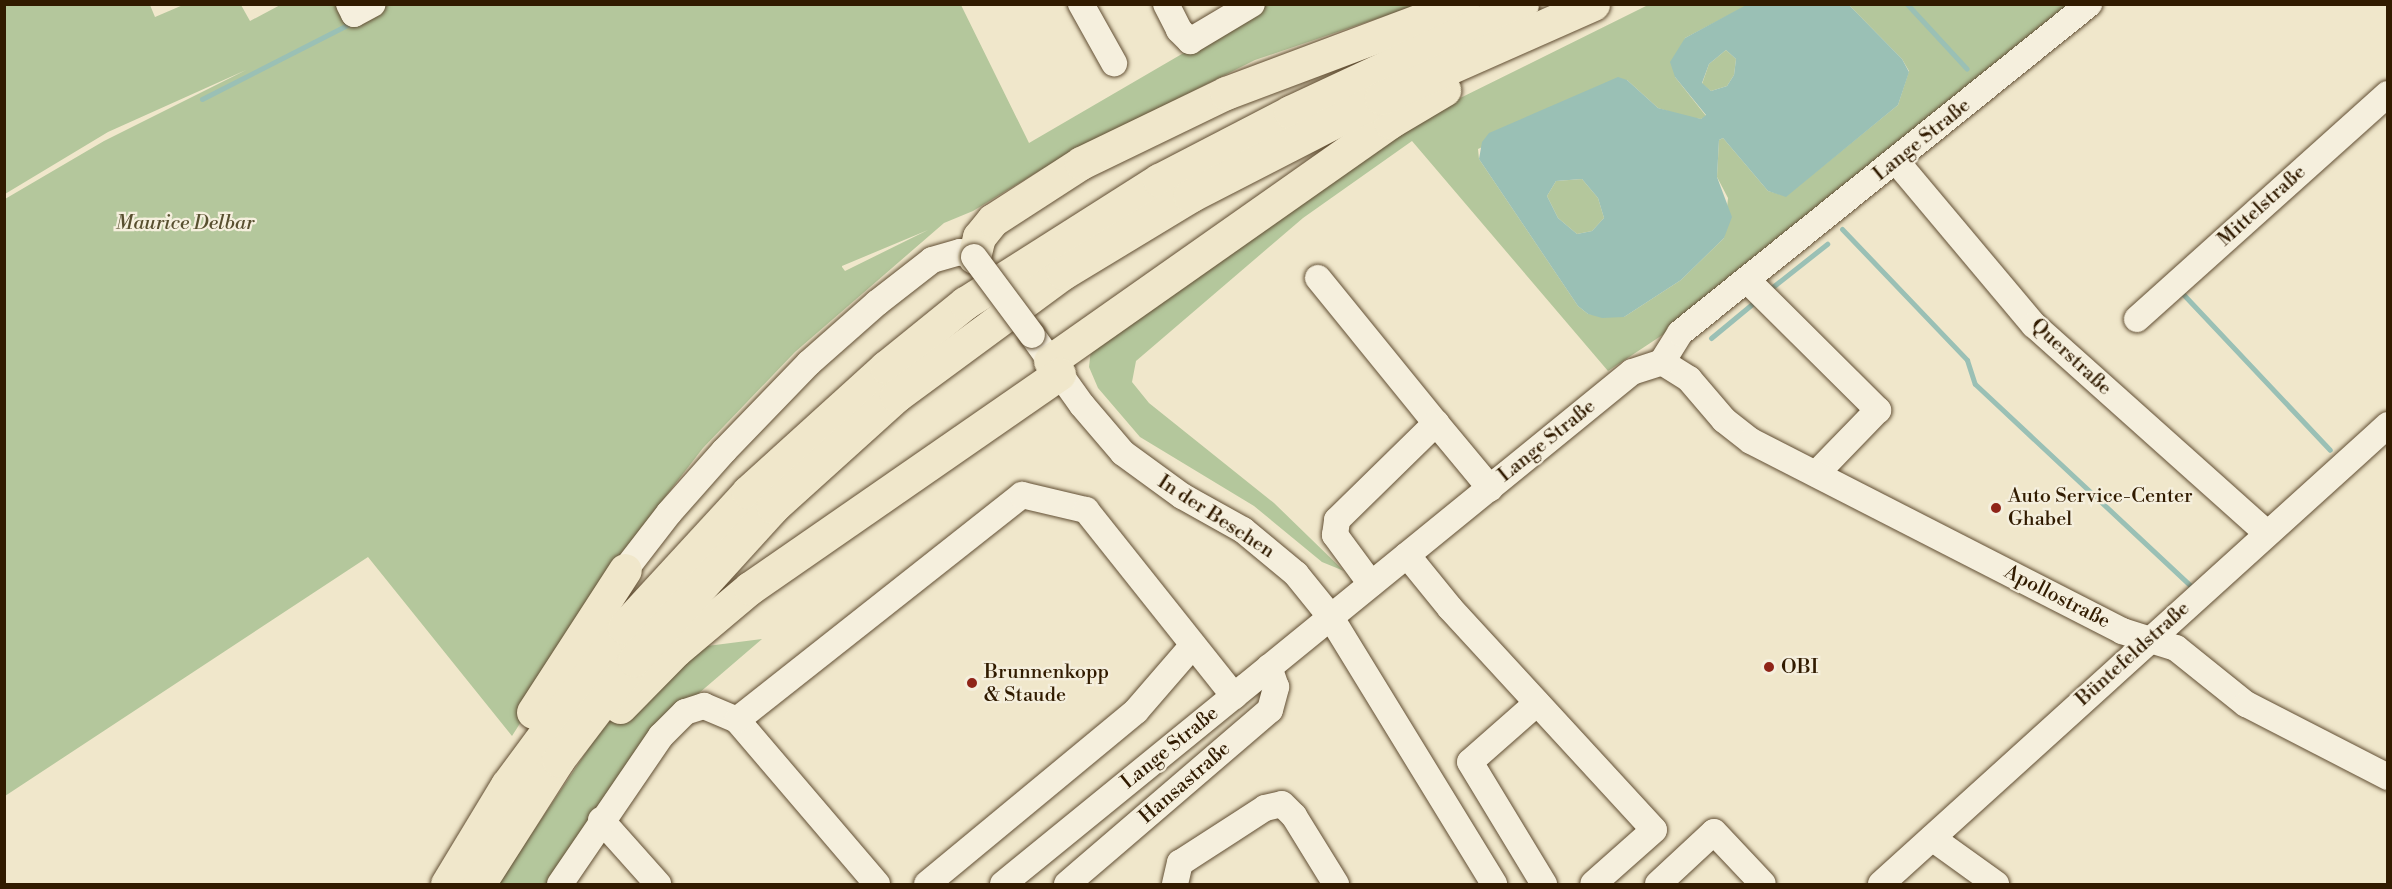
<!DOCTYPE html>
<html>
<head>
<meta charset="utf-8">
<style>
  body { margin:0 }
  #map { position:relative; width:2392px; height:889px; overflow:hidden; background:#f0e7cb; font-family:"Libre Bodoni",serif }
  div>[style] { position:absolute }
  .green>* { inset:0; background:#b4c79c }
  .water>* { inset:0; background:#9ac0b5 }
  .stream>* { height:5px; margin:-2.5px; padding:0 2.5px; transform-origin:2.5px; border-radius:2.5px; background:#9ac0b5 }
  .roads { filter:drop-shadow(0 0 2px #614e33) drop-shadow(0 0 2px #614e33) }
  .minor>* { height:26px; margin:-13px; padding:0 13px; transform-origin:13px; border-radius:13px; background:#f5efdd }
  .highway>* { height:33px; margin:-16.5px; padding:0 16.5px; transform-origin:16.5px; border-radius:16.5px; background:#f0e7cb }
  .bridges { filter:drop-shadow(0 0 2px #614e33) drop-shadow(0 0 2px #614e33) }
  .minor-bridge>* { height:26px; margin:-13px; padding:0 13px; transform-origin:13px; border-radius:13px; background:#f5efdd }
  .dots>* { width:16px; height:16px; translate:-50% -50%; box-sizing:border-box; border:3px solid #f5efdd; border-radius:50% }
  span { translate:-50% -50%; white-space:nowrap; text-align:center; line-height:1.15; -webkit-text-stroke:4.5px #f5efdd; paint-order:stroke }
  .street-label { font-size:20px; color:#311b00 }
  .park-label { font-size:20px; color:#584f2f; font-style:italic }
  .poi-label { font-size:20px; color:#311b00 }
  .left { translate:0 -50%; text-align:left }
  .frame { position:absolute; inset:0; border:6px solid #311b00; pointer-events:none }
</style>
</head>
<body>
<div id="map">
  <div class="green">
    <i style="clip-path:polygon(evenodd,282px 4px,961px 5px,1029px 143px,1266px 5px,1417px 5px,1255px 60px,1067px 154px,973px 211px,944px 223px,795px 352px,703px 448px,614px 563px,613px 577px,512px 736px,368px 557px,5px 796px,5px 199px,104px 141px,246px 70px,108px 132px,5px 194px,4px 5px,150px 5px,155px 17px,183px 5px,241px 5px,250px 21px,282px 4px,928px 230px,845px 271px,842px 267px,842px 266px,928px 230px)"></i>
    <i style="clip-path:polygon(2065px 4px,2068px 8px,1685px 320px,1608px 371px,1412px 141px,1303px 218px,1136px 361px,1132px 382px,1149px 403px,1274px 503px,1344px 571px,1322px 562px,1254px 506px,1140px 437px,1098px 388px,1089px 367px,1091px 349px,1121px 324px,1442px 107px,1648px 5px,1748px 5px,1685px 38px,1675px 77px,1706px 116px,1701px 119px,1686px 117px,1658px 108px,1627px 80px,1478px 149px,1479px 159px,1578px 306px,1588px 314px,1624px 317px,1681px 280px,1724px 238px,1728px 198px,1717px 177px,1719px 140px,1723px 138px,1768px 191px,1786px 196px,1898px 105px,1909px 71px,1902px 59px,1849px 5px)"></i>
    <i style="clip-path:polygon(1726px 50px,1736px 59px,1734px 75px,1727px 86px,1711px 91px,1702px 84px,1709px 64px)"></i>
    <i style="clip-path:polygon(1582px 179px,1598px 198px,1604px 218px,1592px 231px,1577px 234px,1558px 218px,1547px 196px,1556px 181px)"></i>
    <i style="clip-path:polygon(762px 639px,677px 712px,554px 884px,498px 884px,599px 733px,676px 650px)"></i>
  </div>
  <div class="water">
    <i style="clip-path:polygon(evenodd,1748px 4px,1849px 5px,1902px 59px,1909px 72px,1898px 105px,1786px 197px,1768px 191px,1723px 138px,1719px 140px,1717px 177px,1732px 217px,1724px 238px,1681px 280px,1624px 317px,1602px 318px,1588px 314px,1578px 306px,1479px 159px,1482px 142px,1489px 133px,1618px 77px,1627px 80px,1658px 108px,1701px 119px,1706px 115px,1675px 77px,1670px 62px,1685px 38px,1748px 4px,1726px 50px,1736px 59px,1734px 75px,1727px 86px,1711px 91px,1702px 83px,1709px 64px,1726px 50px,1748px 4px,1582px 179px,1598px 198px,1604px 218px,1592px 231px,1577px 234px,1558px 218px,1547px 196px,1556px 181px,1582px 179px)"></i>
  </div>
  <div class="stream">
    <i style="left:1907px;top:4px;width:88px;rotate:47.3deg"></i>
    <i style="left:202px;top:99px;width:169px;rotate:-27deg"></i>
    <i style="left:1842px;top:229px;width:181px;rotate:46.3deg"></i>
    <i style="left:1967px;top:360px;width:25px;rotate:72deg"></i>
    <i style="left:1975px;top:384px;width:294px;rotate:43.1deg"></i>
    <i style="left:1770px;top:289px;width:73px;rotate:-38.3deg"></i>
    <i style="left:2183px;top:294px;width:214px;rotate:46.7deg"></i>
    <i style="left:1711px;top:338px;width:60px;rotate:-39.6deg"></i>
  </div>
  <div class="roads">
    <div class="minor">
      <i style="left:349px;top:4px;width:11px;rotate:63deg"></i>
      <i style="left:354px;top:14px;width:21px;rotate:-28deg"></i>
      <i style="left:1081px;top:4px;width:68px;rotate:60.8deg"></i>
      <i style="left:1166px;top:4px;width:29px;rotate:63deg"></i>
      <i style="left:1179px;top:30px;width:16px;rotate:45deg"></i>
      <i style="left:1190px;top:41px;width:72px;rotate:-30.8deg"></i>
      <i style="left:1897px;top:162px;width:213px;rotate:50deg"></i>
      <i style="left:2034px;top:325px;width:312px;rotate:41.8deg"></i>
      <i style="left:1318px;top:278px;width:187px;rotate:50.9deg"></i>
      <i style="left:1747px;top:280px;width:185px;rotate:44.8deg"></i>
      <i style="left:1878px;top:410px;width:89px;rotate:134.1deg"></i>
      <i style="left:2137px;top:319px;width:337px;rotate:-41.9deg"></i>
      <i style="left:1032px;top:335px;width:86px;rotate:54.5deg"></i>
      <i style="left:1082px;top:405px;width:63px;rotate:49.5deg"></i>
      <i style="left:1123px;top:453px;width:73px;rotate:36.1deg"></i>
      <i style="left:1182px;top:496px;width:70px;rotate:29.1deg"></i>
      <i style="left:1243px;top:530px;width:69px;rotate:39.7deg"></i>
      <i style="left:1296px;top:574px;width:54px;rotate:51deg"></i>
      <i style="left:1330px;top:616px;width:314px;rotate:58.5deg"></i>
      <i style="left:1662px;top:362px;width:32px;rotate:32deg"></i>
      <i style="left:1689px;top:379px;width:54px;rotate:49.5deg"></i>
      <i style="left:1724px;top:420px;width:34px;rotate:38deg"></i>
      <i style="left:1751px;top:441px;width:417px;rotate:27.1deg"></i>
      <i style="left:2122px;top:631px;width:57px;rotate:17.5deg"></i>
      <i style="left:2176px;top:648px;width:90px;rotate:38.7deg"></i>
      <i style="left:2246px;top:704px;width:160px;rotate:27.2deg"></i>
      <i style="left:1407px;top:555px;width:68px;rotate:50.9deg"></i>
      <i style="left:1450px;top:608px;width:301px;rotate:47.4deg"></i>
      <i style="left:1654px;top:830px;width:81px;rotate:138.5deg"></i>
      <i style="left:625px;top:570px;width:72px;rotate:-52.3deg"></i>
      <i style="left:669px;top:513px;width:83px;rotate:-48.4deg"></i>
      <i style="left:724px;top:451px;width:122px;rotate:-46deg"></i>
      <i style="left:809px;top:363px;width:91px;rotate:-41.4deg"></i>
      <i style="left:877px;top:303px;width:70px;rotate:-38deg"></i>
      <i style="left:932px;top:260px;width:29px;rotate:-16deg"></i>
      <i style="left:960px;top:252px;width:15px;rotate:20deg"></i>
      <i style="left:1371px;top:584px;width:61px;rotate:-126.3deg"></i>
      <i style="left:1335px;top:535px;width:15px;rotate:-82deg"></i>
      <i style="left:1337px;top:520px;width:139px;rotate:-44.4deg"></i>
      <i style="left:1436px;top:423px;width:85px;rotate:50.3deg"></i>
      <i style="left:1537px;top:703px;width:89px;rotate:138.6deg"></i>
      <i style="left:1470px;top:762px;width:143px;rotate:58.8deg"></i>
      <i style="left:601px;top:820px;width:86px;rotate:48.3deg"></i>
      <i style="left:1932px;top:838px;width:79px;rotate:35.7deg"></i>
      <i style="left:560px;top:884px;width:179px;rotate:-55.7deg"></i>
      <i style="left:661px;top:736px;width:34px;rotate:-45deg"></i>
      <i style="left:685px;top:712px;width:20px;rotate:-18deg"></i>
      <i style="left:704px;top:706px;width:36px;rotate:23deg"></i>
      <i style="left:877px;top:884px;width:216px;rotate:-130.5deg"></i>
      <i style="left:737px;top:720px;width:363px;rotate:-38.3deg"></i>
      <i style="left:1022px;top:495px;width:66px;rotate:13.2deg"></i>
      <i style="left:1086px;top:510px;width:238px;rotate:51.5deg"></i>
      <i style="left:927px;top:884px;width:271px;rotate:-39.6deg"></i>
      <i style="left:1136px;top:711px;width:87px;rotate:-49.2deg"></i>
      <i style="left:1003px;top:884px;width:811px;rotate:-39.15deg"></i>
      <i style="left:1632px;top:372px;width:32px;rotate:-18deg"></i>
      <i style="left:1662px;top:362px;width:34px;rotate:-58deg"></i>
      <i style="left:1680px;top:333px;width:525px;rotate:-38.81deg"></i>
      <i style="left:1067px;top:884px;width:267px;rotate:-40.6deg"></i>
      <i style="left:1270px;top:710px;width:24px;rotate:-75deg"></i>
      <i style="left:1276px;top:687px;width:21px;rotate:-109deg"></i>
      <i style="left:1175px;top:884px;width:22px;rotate:-77deg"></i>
      <i style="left:1180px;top:863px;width:101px;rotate:-32.9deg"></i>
      <i style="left:1265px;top:808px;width:17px;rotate:-13deg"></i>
      <i style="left:1282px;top:804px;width:17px;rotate:45deg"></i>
      <i style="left:1294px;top:816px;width:80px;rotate:58.3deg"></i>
      <i style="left:1658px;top:884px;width:76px;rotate:-42.9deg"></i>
      <i style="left:1714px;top:832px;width:71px;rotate:46.7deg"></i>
      <i style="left:1881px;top:884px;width:684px;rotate:-42.16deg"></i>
    </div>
    <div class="highway">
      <i style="left:974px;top:257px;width:21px;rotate:-76deg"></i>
      <i style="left:979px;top:237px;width:22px;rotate:-51deg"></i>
      <i style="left:993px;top:220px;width:105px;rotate:-32.9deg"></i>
      <i style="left:1081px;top:163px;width:161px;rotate:-25.8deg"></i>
      <i style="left:1226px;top:93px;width:253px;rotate:-20.6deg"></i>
      <i style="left:1050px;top:361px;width:416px;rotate:-35.1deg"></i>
      <i style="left:1390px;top:122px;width:63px;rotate:-30.7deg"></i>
      <i style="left:620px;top:707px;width:80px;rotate:-45.5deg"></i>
      <i style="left:676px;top:650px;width:97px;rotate:-40deg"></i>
      <i style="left:750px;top:588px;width:376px;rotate:-34.7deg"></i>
      <i style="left:533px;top:712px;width:169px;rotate:-57.1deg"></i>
      <i style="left:447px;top:884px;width:116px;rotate:-58.8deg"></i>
      <i style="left:507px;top:785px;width:197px;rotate:-53.5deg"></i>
      <i style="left:624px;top:627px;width:183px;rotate:-47.4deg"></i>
      <i style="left:748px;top:492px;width:186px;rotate:-42.2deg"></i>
      <i style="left:886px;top:367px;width:102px;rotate:-39deg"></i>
      <i style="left:965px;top:303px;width:230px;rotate:-32.4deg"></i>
      <i style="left:1159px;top:180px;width:148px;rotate:-27.4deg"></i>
      <i style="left:1290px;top:112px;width:256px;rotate:-25deg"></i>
      <i style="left:479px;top:884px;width:147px;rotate:-57.5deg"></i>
      <i style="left:558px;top:760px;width:126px;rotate:-52.8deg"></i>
      <i style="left:634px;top:660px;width:207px;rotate:-47.7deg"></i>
      <i style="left:773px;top:507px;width:166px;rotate:-42.1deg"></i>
      <i style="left:896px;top:396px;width:207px;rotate:-36.4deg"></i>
      <i style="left:1063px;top:273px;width:149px;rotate:-31.2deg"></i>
      <i style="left:1190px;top:196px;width:215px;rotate:-27.2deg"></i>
      <i style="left:1381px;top:98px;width:232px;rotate:-23.9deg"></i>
    </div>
  </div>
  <div class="bridges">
    <div class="minor-bridge">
      <i style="left:974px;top:257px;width:97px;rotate:53.4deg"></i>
    </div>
  </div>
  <div class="dots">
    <i style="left:1996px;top:508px;background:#8f2418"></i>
    <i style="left:1769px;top:667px;background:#8f2418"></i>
    <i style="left:972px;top:683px;background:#8f2418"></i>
  </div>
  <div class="street-label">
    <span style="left:1922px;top:140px;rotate:-39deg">Lange Straße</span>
    <span style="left:2262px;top:206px;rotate:-42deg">Mittelstraße</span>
    <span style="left:2071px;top:357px;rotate:43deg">Querstraße</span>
    <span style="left:1547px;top:441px;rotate:-39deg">Lange Straße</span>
    <span style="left:1216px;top:517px;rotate:33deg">In der Beschen</span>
    <span style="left:2057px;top:597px;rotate:27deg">Apollostraße</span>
    <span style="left:2133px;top:654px;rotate:-42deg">Büntefeldstraße</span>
    <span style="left:1170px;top:748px;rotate:-39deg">Lange Straße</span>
    <span style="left:1185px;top:783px;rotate:-41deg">Hansastraße</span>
  </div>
  <div class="park-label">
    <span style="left:185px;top:223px">Maurice Delbar</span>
  </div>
  <div class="poi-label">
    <span class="left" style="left:2008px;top:508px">Auto Service-Center<br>Ghabel</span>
    <span class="left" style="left:1781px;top:667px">OBI</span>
    <span class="left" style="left:984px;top:684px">Brunnenkopp<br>&amp; Staude</span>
  </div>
  <div class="frame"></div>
</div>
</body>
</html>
